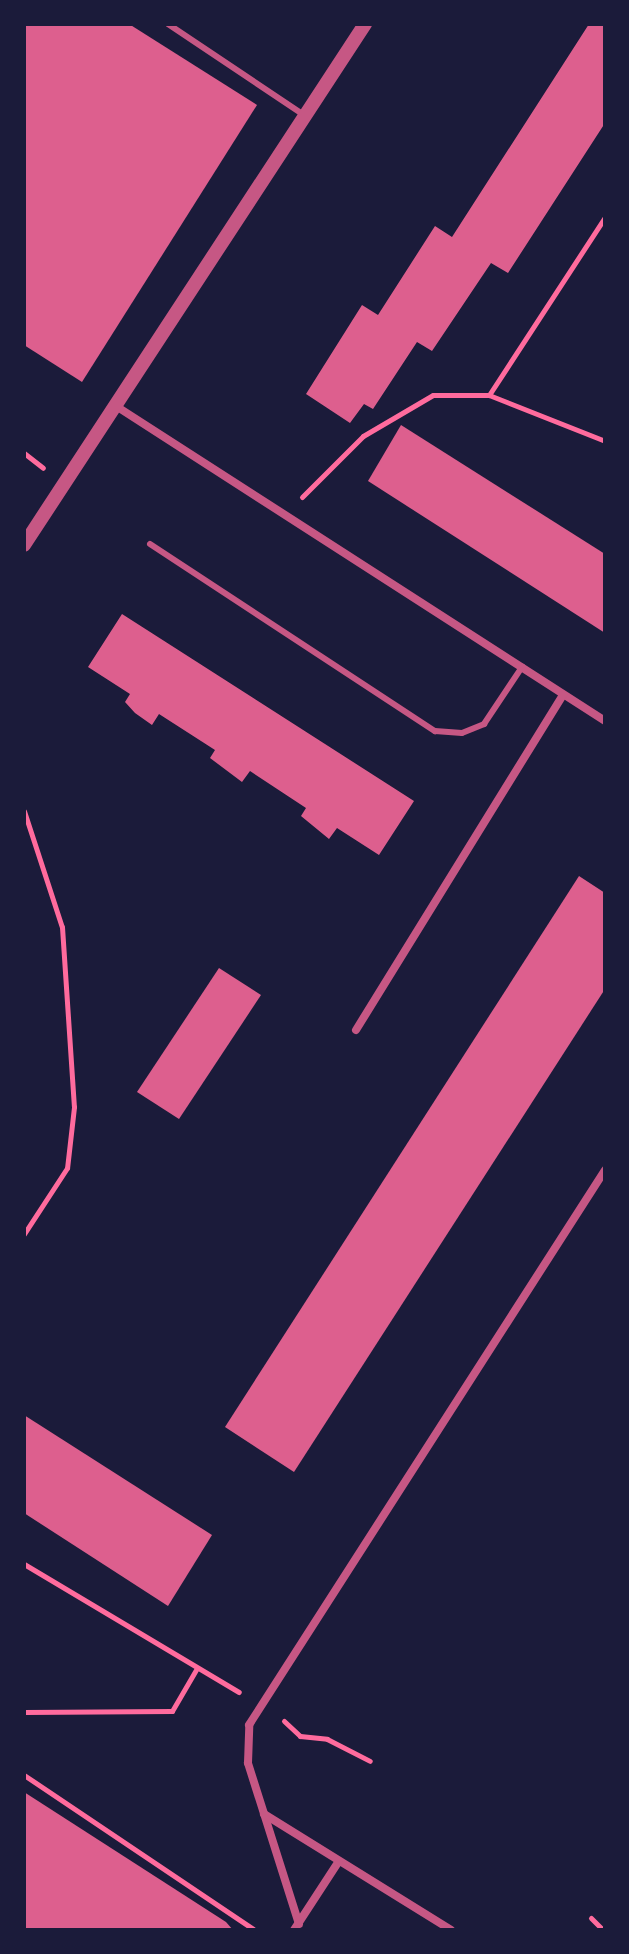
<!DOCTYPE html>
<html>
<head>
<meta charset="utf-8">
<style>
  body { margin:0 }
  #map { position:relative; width:629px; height:1954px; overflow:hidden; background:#1b1b3a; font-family:"Archivo Narrow",sans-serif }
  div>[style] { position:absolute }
  .building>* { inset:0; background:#dd5f8e }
  .path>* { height:5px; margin:-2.5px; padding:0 2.5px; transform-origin:2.5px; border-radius:2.5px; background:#ff6b9d }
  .service>* { height:6px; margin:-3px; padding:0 3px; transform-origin:3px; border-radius:3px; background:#c65784 }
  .minor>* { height:8px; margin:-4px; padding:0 4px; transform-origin:4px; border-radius:4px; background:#c65784 }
  .tertiary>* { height:14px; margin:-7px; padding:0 7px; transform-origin:7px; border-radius:7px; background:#c65784 }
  span { translate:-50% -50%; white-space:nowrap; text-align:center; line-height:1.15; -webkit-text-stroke:6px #1b1b3a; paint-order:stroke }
  .frame { position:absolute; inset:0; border:26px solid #1b1b3a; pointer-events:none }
</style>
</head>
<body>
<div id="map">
  <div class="building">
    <i style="clip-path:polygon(24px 24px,129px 24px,257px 105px,82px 382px,24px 345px)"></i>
    <i style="clip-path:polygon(589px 24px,605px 24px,605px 123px,508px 273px,491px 263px,432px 351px,417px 342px,373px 409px,364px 404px,350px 423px,306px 394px,362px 305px,378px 315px,435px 226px,452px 237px)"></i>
    <i style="clip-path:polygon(401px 425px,605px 554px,605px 633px,368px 481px)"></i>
    <i style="clip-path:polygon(122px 614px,414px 801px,379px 855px,337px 828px,329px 839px,301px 816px,306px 808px,250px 771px,242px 782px,210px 758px,215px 750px,159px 714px,152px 725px,135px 713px,125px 702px,130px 694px,88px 667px)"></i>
    <i style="clip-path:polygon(579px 876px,605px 893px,605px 989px,294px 1472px,225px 1427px)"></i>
    <i style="clip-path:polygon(219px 968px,261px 995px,179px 1119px,137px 1092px)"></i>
    <i style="clip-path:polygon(24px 1415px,212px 1535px,168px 1606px,24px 1513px)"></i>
    <i style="clip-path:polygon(24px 1792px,226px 1922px,233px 1930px,24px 1930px)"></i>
  </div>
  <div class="path">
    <i style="left:489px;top:395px;width:212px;rotate:-56.9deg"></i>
    <i style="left:24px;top:453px;width:24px;rotate:38deg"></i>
    <i style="left:302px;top:497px;width:86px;rotate:-45deg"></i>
    <i style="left:363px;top:436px;width:81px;rotate:-30.4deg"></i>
    <i style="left:433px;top:395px;width:56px"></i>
    <i style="left:489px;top:395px;width:125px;rotate:21.6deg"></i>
    <i style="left:24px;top:811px;width:122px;rotate:71.9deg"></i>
    <i style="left:62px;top:927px;width:180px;rotate:86.2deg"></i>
    <i style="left:74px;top:1107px;width:61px;rotate:96.5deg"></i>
    <i style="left:67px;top:1168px;width:79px;rotate:123.1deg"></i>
    <i style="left:24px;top:1564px;width:250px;rotate:30.8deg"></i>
    <i style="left:24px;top:1712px;width:148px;rotate:-0.4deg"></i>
    <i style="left:172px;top:1711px;width:50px;rotate:-59.8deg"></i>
    <i style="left:284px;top:1721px;width:22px;rotate:43deg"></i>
    <i style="left:300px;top:1736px;width:27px;rotate:6deg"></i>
    <i style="left:327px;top:1739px;width:48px;rotate:27.1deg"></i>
    <i style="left:24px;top:1775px;width:278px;rotate:33.9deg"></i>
    <i style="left:591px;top:1918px;width:17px;rotate:45deg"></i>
  </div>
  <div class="service">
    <i style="left:168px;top:24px;width:164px;rotate:33.8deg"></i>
    <i style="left:150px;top:544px;width:341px;rotate:33.3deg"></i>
    <i style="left:435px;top:731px;width:27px;rotate:4deg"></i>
    <i style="left:462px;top:733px;width:24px;rotate:-22deg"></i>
    <i style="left:484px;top:724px;width:69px;rotate:-56.3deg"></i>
  </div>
  <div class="minor">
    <i style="left:119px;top:408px;width:578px;rotate:32.78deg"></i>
    <i style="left:356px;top:1030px;width:394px;rotate:-58.3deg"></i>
    <i style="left:264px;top:1814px;width:220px;rotate:31.8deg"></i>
    <i style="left:299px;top:1924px;width:169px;rotate:-107.6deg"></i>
    <i style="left:248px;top:1763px;width:38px;rotate:-88deg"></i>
    <i style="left:249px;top:1725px;width:659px;rotate:-57.32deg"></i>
    <i style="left:294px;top:1930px;width:82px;rotate:-56.9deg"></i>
  </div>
  <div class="tertiary">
    <i style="left:24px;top:545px;width:623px;rotate:-56.79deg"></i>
  </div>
  <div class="frame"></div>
</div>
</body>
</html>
